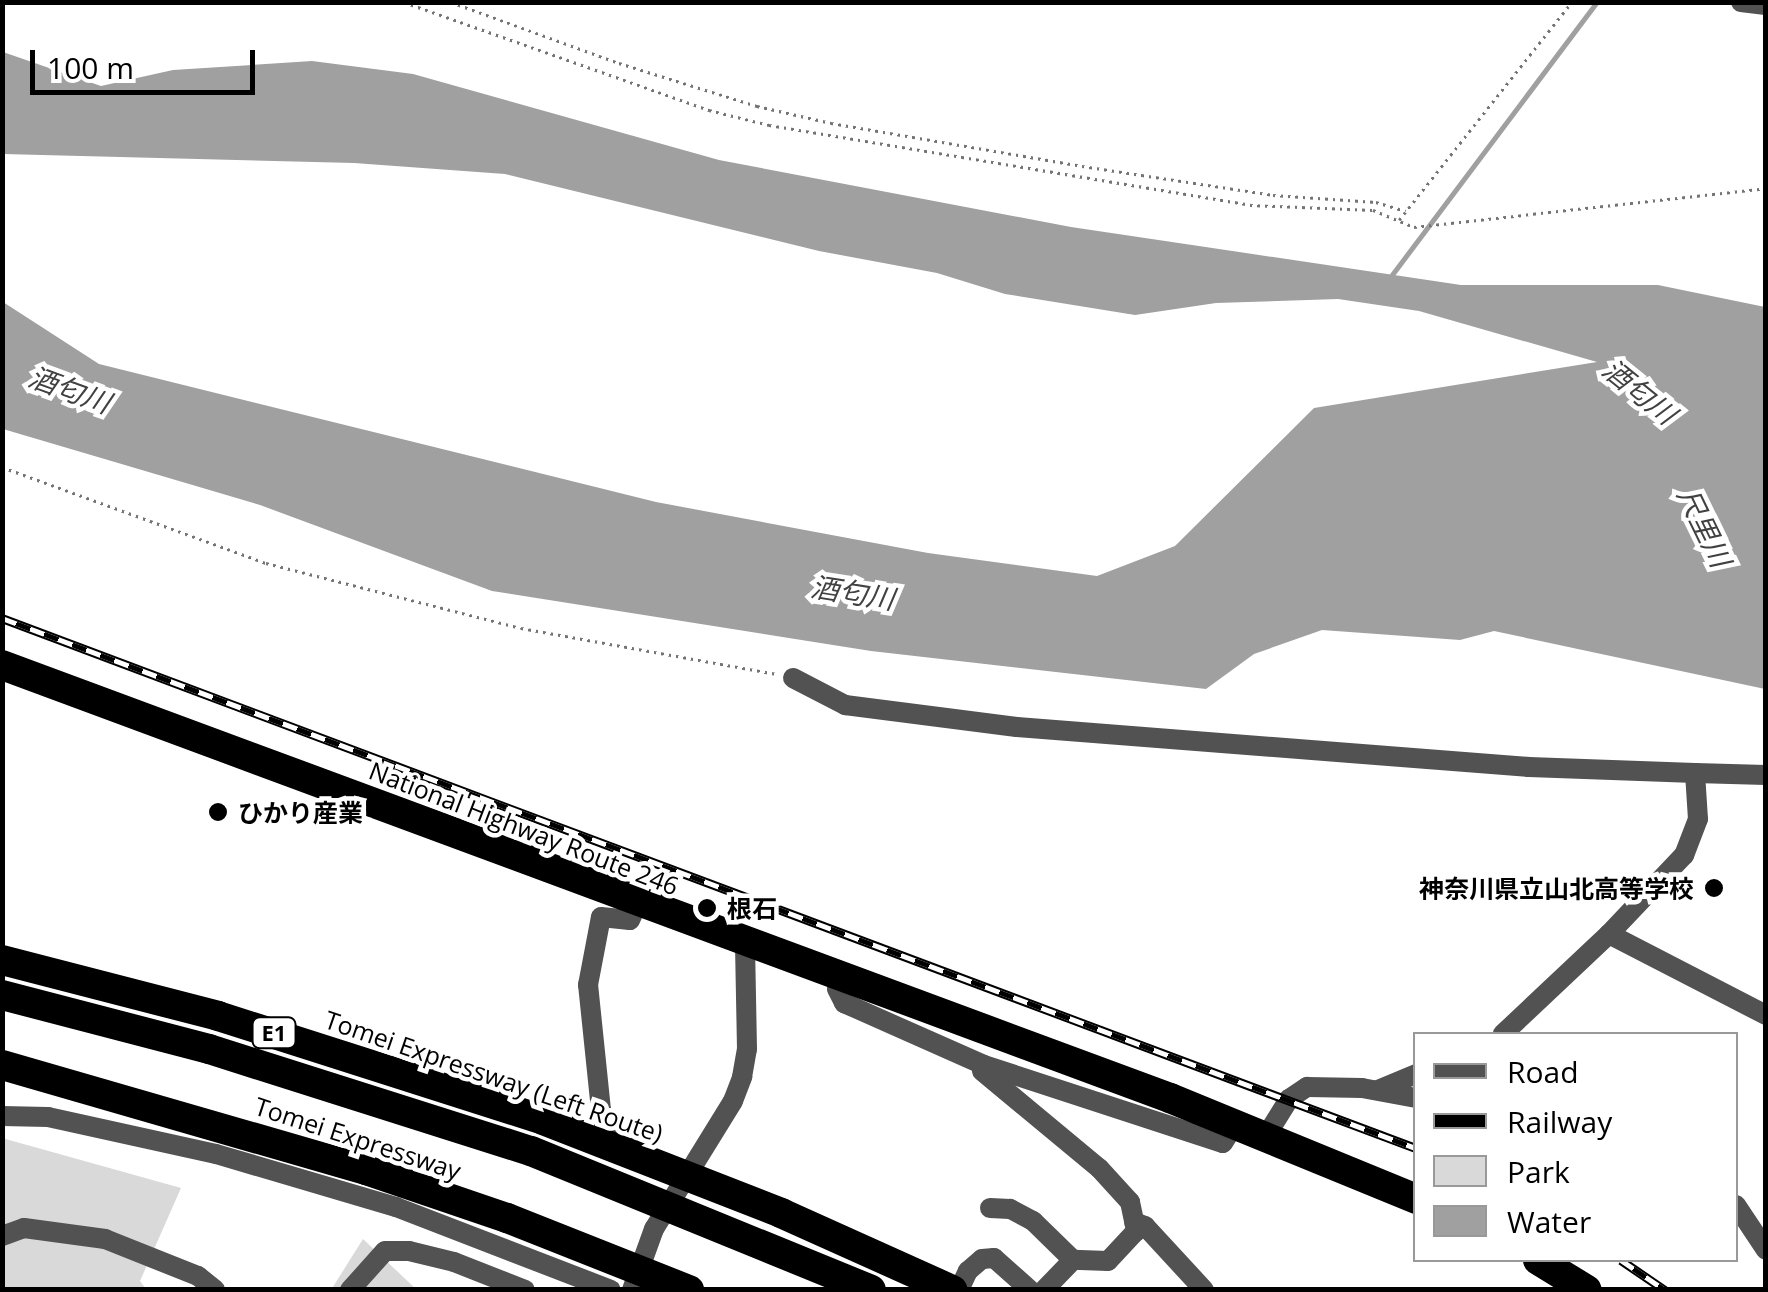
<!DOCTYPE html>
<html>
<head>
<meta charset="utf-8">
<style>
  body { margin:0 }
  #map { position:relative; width:1768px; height:1292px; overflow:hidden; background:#fff; font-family:"Open Sans","Noto Sans JP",sans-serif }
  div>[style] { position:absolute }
  .green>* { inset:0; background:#d9d9d9 }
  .water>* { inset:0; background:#a0a0a0 }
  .stream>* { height:5px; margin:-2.5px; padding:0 2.5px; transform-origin:2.5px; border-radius:2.5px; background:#a0a0a0 }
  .path>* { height:2.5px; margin-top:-1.25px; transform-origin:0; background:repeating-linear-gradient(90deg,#747474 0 2.5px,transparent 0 7.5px) }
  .minor>* { height:20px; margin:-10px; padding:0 10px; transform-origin:10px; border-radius:10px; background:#525252 }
  .highway>* { height:30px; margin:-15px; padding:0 15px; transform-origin:15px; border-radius:15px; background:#000 }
  .rail>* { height:9px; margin-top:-4.5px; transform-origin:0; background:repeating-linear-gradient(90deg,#fff 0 15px,#000 0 30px); box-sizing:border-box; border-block:2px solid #000 }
  .dots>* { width:28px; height:28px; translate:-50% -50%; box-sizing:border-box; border:5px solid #fff; border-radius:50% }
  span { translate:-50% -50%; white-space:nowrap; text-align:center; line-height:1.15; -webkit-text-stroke:9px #fff; paint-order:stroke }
  .shield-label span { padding:2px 8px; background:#fff; border:2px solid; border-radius:8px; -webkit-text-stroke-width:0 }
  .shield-label { font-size:22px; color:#000; font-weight:700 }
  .poi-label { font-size:25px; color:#000; font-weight:700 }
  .left { translate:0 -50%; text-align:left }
  .right { translate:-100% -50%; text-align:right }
  .street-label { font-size:25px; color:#000 }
  .water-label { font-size:28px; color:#414141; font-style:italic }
  .frame { position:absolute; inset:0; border:5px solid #000; pointer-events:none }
  .legend { position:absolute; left:1413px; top:1032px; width:325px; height:230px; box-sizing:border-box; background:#fff; border:2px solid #999; margin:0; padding:12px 18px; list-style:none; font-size:30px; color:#000 }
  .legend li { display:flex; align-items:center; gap:20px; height:50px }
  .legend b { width:50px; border:2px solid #999 }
  .scale { position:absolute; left:30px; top:50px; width:225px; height:45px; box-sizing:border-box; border:5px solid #000; border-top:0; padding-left:12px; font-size:30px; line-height:35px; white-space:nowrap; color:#000; -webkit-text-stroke:8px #fff; paint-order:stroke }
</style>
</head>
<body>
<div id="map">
  <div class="green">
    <i style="clip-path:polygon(2px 1138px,181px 1188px,140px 1281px,146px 1289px,3px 1289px)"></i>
    <i style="clip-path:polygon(363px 1239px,416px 1289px,331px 1290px)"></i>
  </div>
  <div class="water">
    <i style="clip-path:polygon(3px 52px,101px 86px,173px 70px,312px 61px,413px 74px,719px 160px,1071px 227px,1461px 285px,1658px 285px,1765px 307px,1765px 689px,1494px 631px,1460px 640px,1322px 630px,1254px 654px,1206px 689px,871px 651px,492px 591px,260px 505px,3px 429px,3px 302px,99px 364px,656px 502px,928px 553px,1097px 576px,1175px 546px,1314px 408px,1597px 362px,1419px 311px,1338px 299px,1216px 303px,1135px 315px,1005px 294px,937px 273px,819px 251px,505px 174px,354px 163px,3px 154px)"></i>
  </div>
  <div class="stream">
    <i style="left:1388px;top:280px;width:348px;rotate:-53.1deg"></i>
  </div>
  <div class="path">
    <i style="left:404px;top:2px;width:324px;rotate:19.5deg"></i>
    <i style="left:709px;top:110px;width:62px;rotate:14deg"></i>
    <i style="left:769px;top:125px;width:488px;rotate:9.4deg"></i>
    <i style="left:1250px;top:205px;width:123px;rotate:2.3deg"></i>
    <i style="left:1373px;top:210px;width:44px;rotate:22.5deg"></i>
    <i style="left:1414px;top:227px;width:354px;rotate:-6.3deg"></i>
    <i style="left:451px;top:2px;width:179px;rotate:20deg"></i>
    <i style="left:619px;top:63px;width:145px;rotate:17.3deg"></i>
    <i style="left:757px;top:106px;width:76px;rotate:12.9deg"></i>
    <i style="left:831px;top:123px;width:255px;rotate:9.7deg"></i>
    <i style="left:1082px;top:166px;width:193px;rotate:8.6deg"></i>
    <i style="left:1273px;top:195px;width:103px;rotate:3.9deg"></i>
    <i style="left:1376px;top:202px;width:31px;rotate:17deg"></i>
    <i style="left:1399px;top:220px;width:278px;rotate:-51.6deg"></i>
    <i style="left:2px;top:467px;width:281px;rotate:20deg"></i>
    <i style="left:266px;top:563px;width:263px;rotate:14.3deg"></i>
    <i style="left:521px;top:628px;width:260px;rotate:10.2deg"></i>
  </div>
  <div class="minor">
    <i style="left:1741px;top:2px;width:25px;rotate:7deg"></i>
    <i style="left:793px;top:678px;width:59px;rotate:27.4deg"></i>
    <i style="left:845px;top:705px;width:173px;rotate:7.3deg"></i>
    <i style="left:1017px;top:727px;width:514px;rotate:4.47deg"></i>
    <i style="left:1529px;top:767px;width:166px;rotate:2.1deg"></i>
    <i style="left:1695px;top:773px;width:46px;rotate:86.3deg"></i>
    <i style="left:1698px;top:819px;width:39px;rotate:111deg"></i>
    <i style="left:1684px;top:855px;width:109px;rotate:133.5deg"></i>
    <i style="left:1609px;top:934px;width:146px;rotate:136.7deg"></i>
    <i style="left:1695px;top:773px;width:71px;rotate:1.6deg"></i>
    <i style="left:1609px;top:934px;width:177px;rotate:27.3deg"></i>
    <i style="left:840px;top:976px;width:13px;rotate:103deg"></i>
    <i style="left:837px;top:989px;width:16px;rotate:63deg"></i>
    <i style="left:844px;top:1003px;width:153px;rotate:23.9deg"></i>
    <i style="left:984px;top:1065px;width:251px;rotate:18.1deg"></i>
    <i style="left:1223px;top:1143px;width:22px;rotate:-58deg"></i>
    <i style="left:982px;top:1071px;width:152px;rotate:39.7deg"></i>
    <i style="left:1099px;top:1168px;width:46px;rotate:47.6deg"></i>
    <i style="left:1130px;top:1202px;width:30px;rotate:78deg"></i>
    <i style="left:1136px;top:1231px;width:41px;rotate:133deg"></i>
    <i style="left:1108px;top:1261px;width:35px;rotate:-178deg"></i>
    <i style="left:1073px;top:1260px;width:56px;rotate:-135.7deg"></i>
    <i style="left:1033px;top:1221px;width:26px;rotate:-152deg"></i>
    <i style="left:1010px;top:1209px;width:20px;rotate:-177deg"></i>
    <i style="left:1378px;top:1090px;width:41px;rotate:-22.8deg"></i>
    <i style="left:2px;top:1116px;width:46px;rotate:1.2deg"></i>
    <i style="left:48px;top:1117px;width:172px;rotate:12.4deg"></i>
    <i style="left:216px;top:1154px;width:188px;rotate:16.4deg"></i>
    <i style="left:396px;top:1207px;width:230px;rotate:21.1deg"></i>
    <i style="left:1266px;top:1136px;width:44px;rotate:-58.1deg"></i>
    <i style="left:1289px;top:1099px;width:22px;rotate:-34deg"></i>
    <i style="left:1307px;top:1087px;width:55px;rotate:1deg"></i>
    <i style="left:1362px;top:1088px;width:55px;rotate:10.5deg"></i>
    <i style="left:631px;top:1148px;width:36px;rotate:-136deg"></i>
    <i style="left:605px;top:1123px;width:14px;rotate:-107deg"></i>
    <i style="left:601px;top:1110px;width:126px;rotate:-95.9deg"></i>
    <i style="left:588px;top:985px;width:69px;rotate:-79.2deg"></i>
    <i style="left:601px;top:917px;width:29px;rotate:6deg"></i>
    <i style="left:630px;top:920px;width:19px;rotate:-65deg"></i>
    <i style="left:1736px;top:1205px;width:54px;rotate:56.3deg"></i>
    <i style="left:1134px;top:1222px;width:12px;rotate:20deg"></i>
    <i style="left:1145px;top:1226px;width:87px;rotate:47.3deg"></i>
    <i style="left:2px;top:1236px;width:23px;rotate:-20deg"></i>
    <i style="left:24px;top:1228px;width:82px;rotate:7.7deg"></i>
    <i style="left:105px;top:1239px;width:100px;rotate:21.7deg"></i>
    <i style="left:198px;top:1276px;width:22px;rotate:39deg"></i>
    <i style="left:350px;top:1290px;width:52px;rotate:-48.1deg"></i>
    <i style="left:385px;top:1251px;width:24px"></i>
    <i style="left:409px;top:1251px;width:46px;rotate:13.7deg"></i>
    <i style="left:454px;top:1262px;width:76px;rotate:21.5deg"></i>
    <i style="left:632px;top:1290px;width:65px;rotate:-70.2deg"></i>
    <i style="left:654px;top:1229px;width:150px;rotate:-58.3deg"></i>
    <i style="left:733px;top:1101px;width:26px;rotate:-69deg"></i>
    <i style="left:742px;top:1077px;width:28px;rotate:-80deg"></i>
    <i style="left:747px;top:1049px;width:108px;rotate:-91.1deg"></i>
    <i style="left:959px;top:1290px;width:21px;rotate:-65deg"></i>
    <i style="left:968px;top:1271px;width:18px;rotate:-41deg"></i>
    <i style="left:982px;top:1259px;width:12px;rotate:-5deg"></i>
    <i style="left:994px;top:1258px;width:48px;rotate:41.6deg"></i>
    <i style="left:1044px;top:1290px;width:42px;rotate:-46deg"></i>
  </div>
  <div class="highway">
    <i style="left:2px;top:665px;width:1246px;rotate:20.34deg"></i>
    <i style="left:1170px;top:1098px;width:266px;rotate:22.3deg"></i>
    <i style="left:2px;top:960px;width:223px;rotate:14.5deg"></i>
    <i style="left:218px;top:1016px;width:341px;rotate:17.7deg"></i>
    <i style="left:543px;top:1120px;width:256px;rotate:21.3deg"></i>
    <i style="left:781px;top:1213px;width:188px;rotate:24.2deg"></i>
    <i style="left:2px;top:995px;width:214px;rotate:14.6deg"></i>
    <i style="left:209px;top:1049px;width:338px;rotate:17.6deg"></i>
    <i style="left:531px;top:1151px;width:367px;rotate:22.2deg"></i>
    <i style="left:2px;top:1065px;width:379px;rotate:16.1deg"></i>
    <i style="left:366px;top:1170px;width:149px;rotate:18.8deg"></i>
    <i style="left:507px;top:1218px;width:196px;rotate:21.6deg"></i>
    <i style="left:1538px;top:1260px;width:57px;rotate:31.5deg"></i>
  </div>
  <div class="rail">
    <i style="left:2px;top:618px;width:1510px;rotate:20.55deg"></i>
    <i style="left:1621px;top:1260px;width:53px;rotate:34.3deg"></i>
  </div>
  <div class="dots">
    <i style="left:218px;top:812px;background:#000"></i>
    <i style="left:1714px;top:888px;background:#000"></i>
    <i style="left:707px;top:908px;background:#000"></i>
  </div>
  <div class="shield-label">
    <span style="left:274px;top:1033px">E1</span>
  </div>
  <div class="poi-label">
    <span class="left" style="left:238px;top:812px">ひかり産業</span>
    <span class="right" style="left:1694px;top:888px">神奈川県立山北高等学校</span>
    <span class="left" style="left:727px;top:908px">根石</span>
  </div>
  <div class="street-label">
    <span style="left:524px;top:828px;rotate:21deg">National Highway Route 246</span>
    <span style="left:494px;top:1076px;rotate:19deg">Tomei Expressway (Left Route)</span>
    <span style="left:358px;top:1138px;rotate:18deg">Tomei Expressway</span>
  </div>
  <div class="water-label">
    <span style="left:70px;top:389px;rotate:20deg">酒匂川</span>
    <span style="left:1640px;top:391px;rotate:39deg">酒匂川</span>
    <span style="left:1705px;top:527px;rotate:64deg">尺里川</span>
    <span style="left:853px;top:592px;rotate:9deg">酒匂川</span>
  </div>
  <div class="frame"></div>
  <ul class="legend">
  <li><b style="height:12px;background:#525252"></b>Road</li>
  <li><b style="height:12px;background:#000"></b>Railway</li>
  <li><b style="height:28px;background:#d9d9d9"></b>Park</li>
  <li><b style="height:28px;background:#a0a0a0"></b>Water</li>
  </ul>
  <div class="scale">100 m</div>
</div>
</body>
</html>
